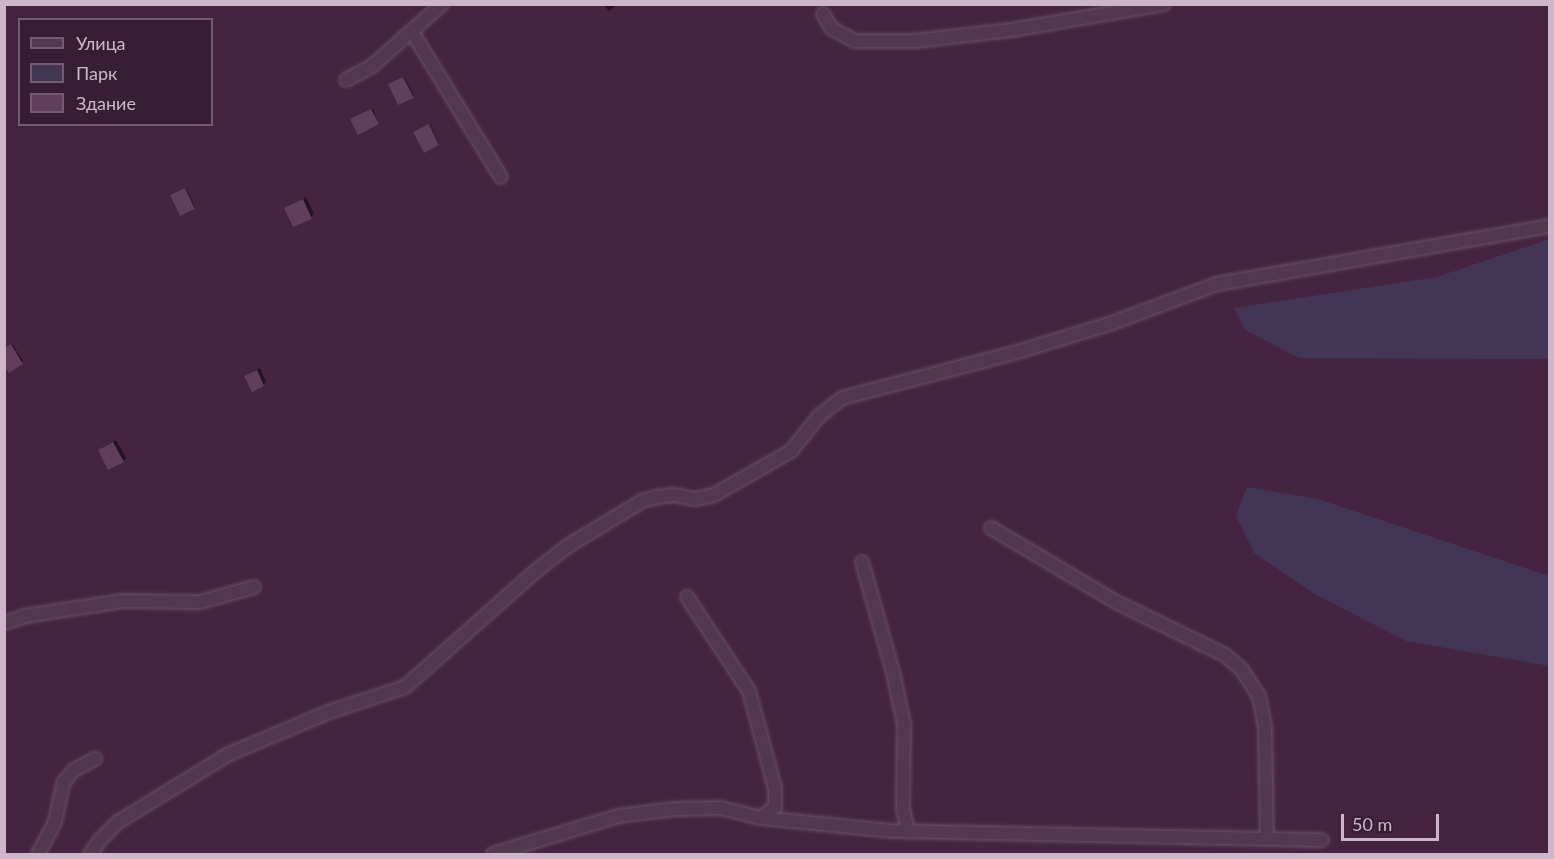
<!DOCTYPE html>
<html>
<head>
<meta charset="utf-8">
<style>
  body { margin:0 }
  #map { position:relative; width:1554px; height:859px; overflow:hidden; background:#442440; font-family:Lato,sans-serif }
  div>[style] { position:absolute }
  .green>* { inset:0; background:#433554 }
  .shadow>* { inset:0; background:#0007 }
  .building>* { inset:0; background:#613e5e }
  .roads { filter:drop-shadow(0 0 2px #6a5167) drop-shadow(0 0 2px #6a5167) }
  .minor>* { height:12px; margin:-6px; padding:0 6px; transform-origin:6px; border-radius:6px; background:#533950 }
  span { translate:-50% -50%; white-space:nowrap; text-align:center; line-height:1.15; -webkit-text-stroke:4.5px #381e35; paint-order:stroke }
  .frame { position:absolute; inset:0; border:6px solid #cdb6ca; pointer-events:none }
  .legend { position:absolute; left:18px; top:18px; width:195px; height:108px; box-sizing:border-box; background:#381e35; border:2px solid #745b71; margin:0; padding:8px 10px; list-style:none; font-size:18px; color:#cdb6ca }
  .legend li { display:flex; align-items:center; gap:12px; height:30px }
  .legend b { width:30px; border:2px solid #745b71 }
  .scale { position:absolute; left:1341px; top:814px; width:98px; height:27px; box-sizing:border-box; border:3px solid #cdb6ca; border-top:0; padding-left:8px; font-size:18px; line-height:21px; white-space:nowrap; color:#cdb6ca; -webkit-text-stroke:4px #381e35; paint-order:stroke }
</style>
</head>
<body>
<div id="map">
  <div class="green">
    <i style="clip-path:polygon(1549px 239px,1549px 359px,1299px 358px,1245px 330px,1234px 308px,1437px 277px)"></i>
    <i style="clip-path:polygon(1247px 487px,1318px 499px,1549px 576px,1549px 666px,1406px 641px,1316px 595px,1254px 553px,1236px 516px)"></i>
  </div>
  <div class="shadow">
    <i style="clip-path:polygon(603px 4px,618px 4px,609px 11px)"></i>
    <i style="clip-path:polygon(404px 77px,414px 96px,413px 97px,390px 84px)"></i>
    <i style="clip-path:polygon(373px 109px,378px 123px,353px 119px)"></i>
    <i style="clip-path:polygon(430px 124px,439px 143px,438px 144px,416px 131px)"></i>
    <i style="clip-path:polygon(186px 188px,195px 207px,194px 208px,172px 195px)"></i>
    <i style="clip-path:polygon(306px 197px,314px 214px,311px 217px,286px 208px)"></i>
    <i style="clip-path:polygon(12px 344px,23px 361px,9px 371px,4px 349px)"></i>
    <i style="clip-path:polygon(260px 368px,266px 382px,263px 385px,246px 377px)"></i>
    <i style="clip-path:polygon(116px 440px,126px 458px,123px 461px,102px 448px)"></i>
  </div>
  <div class="building">
    <i style="clip-path:polygon(403px 77px,414px 98px,398px 105px,388px 84px)"></i>
    <i style="clip-path:polygon(371px 109px,379px 124px,358px 135px,350px 119px)"></i>
    <i style="clip-path:polygon(429px 124px,439px 145px,424px 153px,413px 132px)"></i>
    <i style="clip-path:polygon(185px 188px,195px 209px,180px 216px,170px 195px)"></i>
    <i style="clip-path:polygon(303px 199px,312px 219px,293px 227px,284px 208px)"></i>
    <i style="clip-path:polygon(11px 344px,23px 364px,9px 373px,4px 366px,4px 348px)"></i>
    <i style="clip-path:polygon(257px 370px,264px 386px,252px 392px,244px 376px)"></i>
    <i style="clip-path:polygon(113px 442px,124px 462px,108px 470px,98px 450px)"></i>
  </div>
  <div class="roads">
    <div class="minor">
      <i style="left:823px;top:14px;width:16px;rotate:60deg"></i>
      <i style="left:831px;top:28px;width:26px;rotate:29deg"></i>
      <i style="left:854px;top:41px;width:61px"></i>
      <i style="left:915px;top:41px;width:97px;rotate:-6.5deg"></i>
      <i style="left:1011px;top:30px;width:155px;rotate:-9.6deg"></i>
      <i style="left:412px;top:32px;width:170px;rotate:58.5deg"></i>
      <i style="left:346px;top:80px;width:30px;rotate:-28deg"></i>
      <i style="left:372px;top:66px;width:94px;rotate:-41.5deg"></i>
      <i style="left:991px;top:528px;width:147px;rotate:30.6deg"></i>
      <i style="left:1118px;top:603px;width:119px;rotate:25.9deg"></i>
      <i style="left:1225px;top:655px;width:23px;rotate:41deg"></i>
      <i style="left:1242px;top:670px;width:31px;rotate:57deg"></i>
      <i style="left:1259px;top:696px;width:32px;rotate:79deg"></i>
      <i style="left:1265px;top:727px;width:111px;rotate:89deg"></i>
      <i style="left:862px;top:562px;width:114px;rotate:74.3deg"></i>
      <i style="left:893px;top:672px;width:53px;rotate:78.1deg"></i>
      <i style="left:904px;top:724px;width:85px;rotate:90.7deg"></i>
      <i style="left:903px;top:809px;width:23px;rotate:77deg"></i>
      <i style="left:687px;top:597px;width:113px;rotate:56.6deg"></i>
      <i style="left:749px;top:691px;width:100px;rotate:75deg"></i>
      <i style="left:775px;top:788px;width:19px;rotate:90deg"></i>
      <i style="left:775px;top:807px;width:18px;rotate:142deg"></i>
      <i style="left:4px;top:623px;width:22px;rotate:-18deg"></i>
      <i style="left:25px;top:616px;width:99px;rotate:-8.7deg"></i>
      <i style="left:123px;top:601px;width:77px;rotate:0.7deg"></i>
      <i style="left:200px;top:602px;width:56px;rotate:-15.5deg"></i>
      <i style="left:38px;top:854px;width:36px;rotate:-62deg"></i>
      <i style="left:55px;top:822px;width:40px;rotate:-78deg"></i>
      <i style="left:63px;top:783px;width:17px;rotate:-50deg"></i>
      <i style="left:74px;top:770px;width:24px;rotate:-28deg"></i>
      <i style="left:90px;top:854px;width:17px;rotate:-54deg"></i>
      <i style="left:100px;top:840px;width:25px;rotate:-45deg"></i>
      <i style="left:118px;top:822px;width:130px;rotate:-31.5deg"></i>
      <i style="left:229px;top:754px;width:108px;rotate:-22.8deg"></i>
      <i style="left:329px;top:712px;width:80px;rotate:-18.2deg"></i>
      <i style="left:405px;top:687px;width:176px;rotate:-41.6deg"></i>
      <i style="left:537px;top:570px;width:39px;rotate:-38deg"></i>
      <i style="left:568px;top:546px;width:87px;rotate:-31.3deg"></i>
      <i style="left:642px;top:501px;width:16px;rotate:-15deg"></i>
      <i style="left:657px;top:497px;width:17px;rotate:-7deg"></i>
      <i style="left:674px;top:495px;width:21px;rotate:11deg"></i>
      <i style="left:695px;top:499px;width:19px;rotate:-12deg"></i>
      <i style="left:714px;top:495px;width:89px;rotate:-29.7deg"></i>
      <i style="left:791px;top:451px;width:45px;rotate:-51.3deg"></i>
      <i style="left:819px;top:416px;width:29px;rotate:-38deg"></i>
      <i style="left:842px;top:398px;width:178px;rotate:-14.7deg"></i>
      <i style="left:1014px;top:353px;width:102px;rotate:-17deg"></i>
      <i style="left:1112px;top:323px;width:112px;rotate:-20.4deg"></i>
      <i style="left:1217px;top:284px;width:338px;rotate:-9.9deg"></i>
      <i style="left:493px;top:854px;width:131px;rotate:-16.9deg"></i>
      <i style="left:618px;top:816px;width:57px;rotate:-7deg"></i>
      <i style="left:675px;top:809px;width:46px;rotate:-1.2deg"></i>
      <i style="left:721px;top:808px;width:41px;rotate:14deg"></i>
      <i style="left:761px;top:818px;width:132px;rotate:5.7deg"></i>
      <i style="left:892px;top:831px;width:430px;rotate:1.2deg"></i>
    </div>
  </div>
  <div class="frame"></div>
  <ul class="legend">
  <li><b style="height:8px;background:#533950"></b>Улица</li>
  <li><b style="height:16px;background:#433554"></b>Парк</li>
  <li><b style="height:16px;background:#613e5e"></b>Здание</li>
  </ul>
  <div class="scale">50 m</div>
</div>
</body>
</html>
